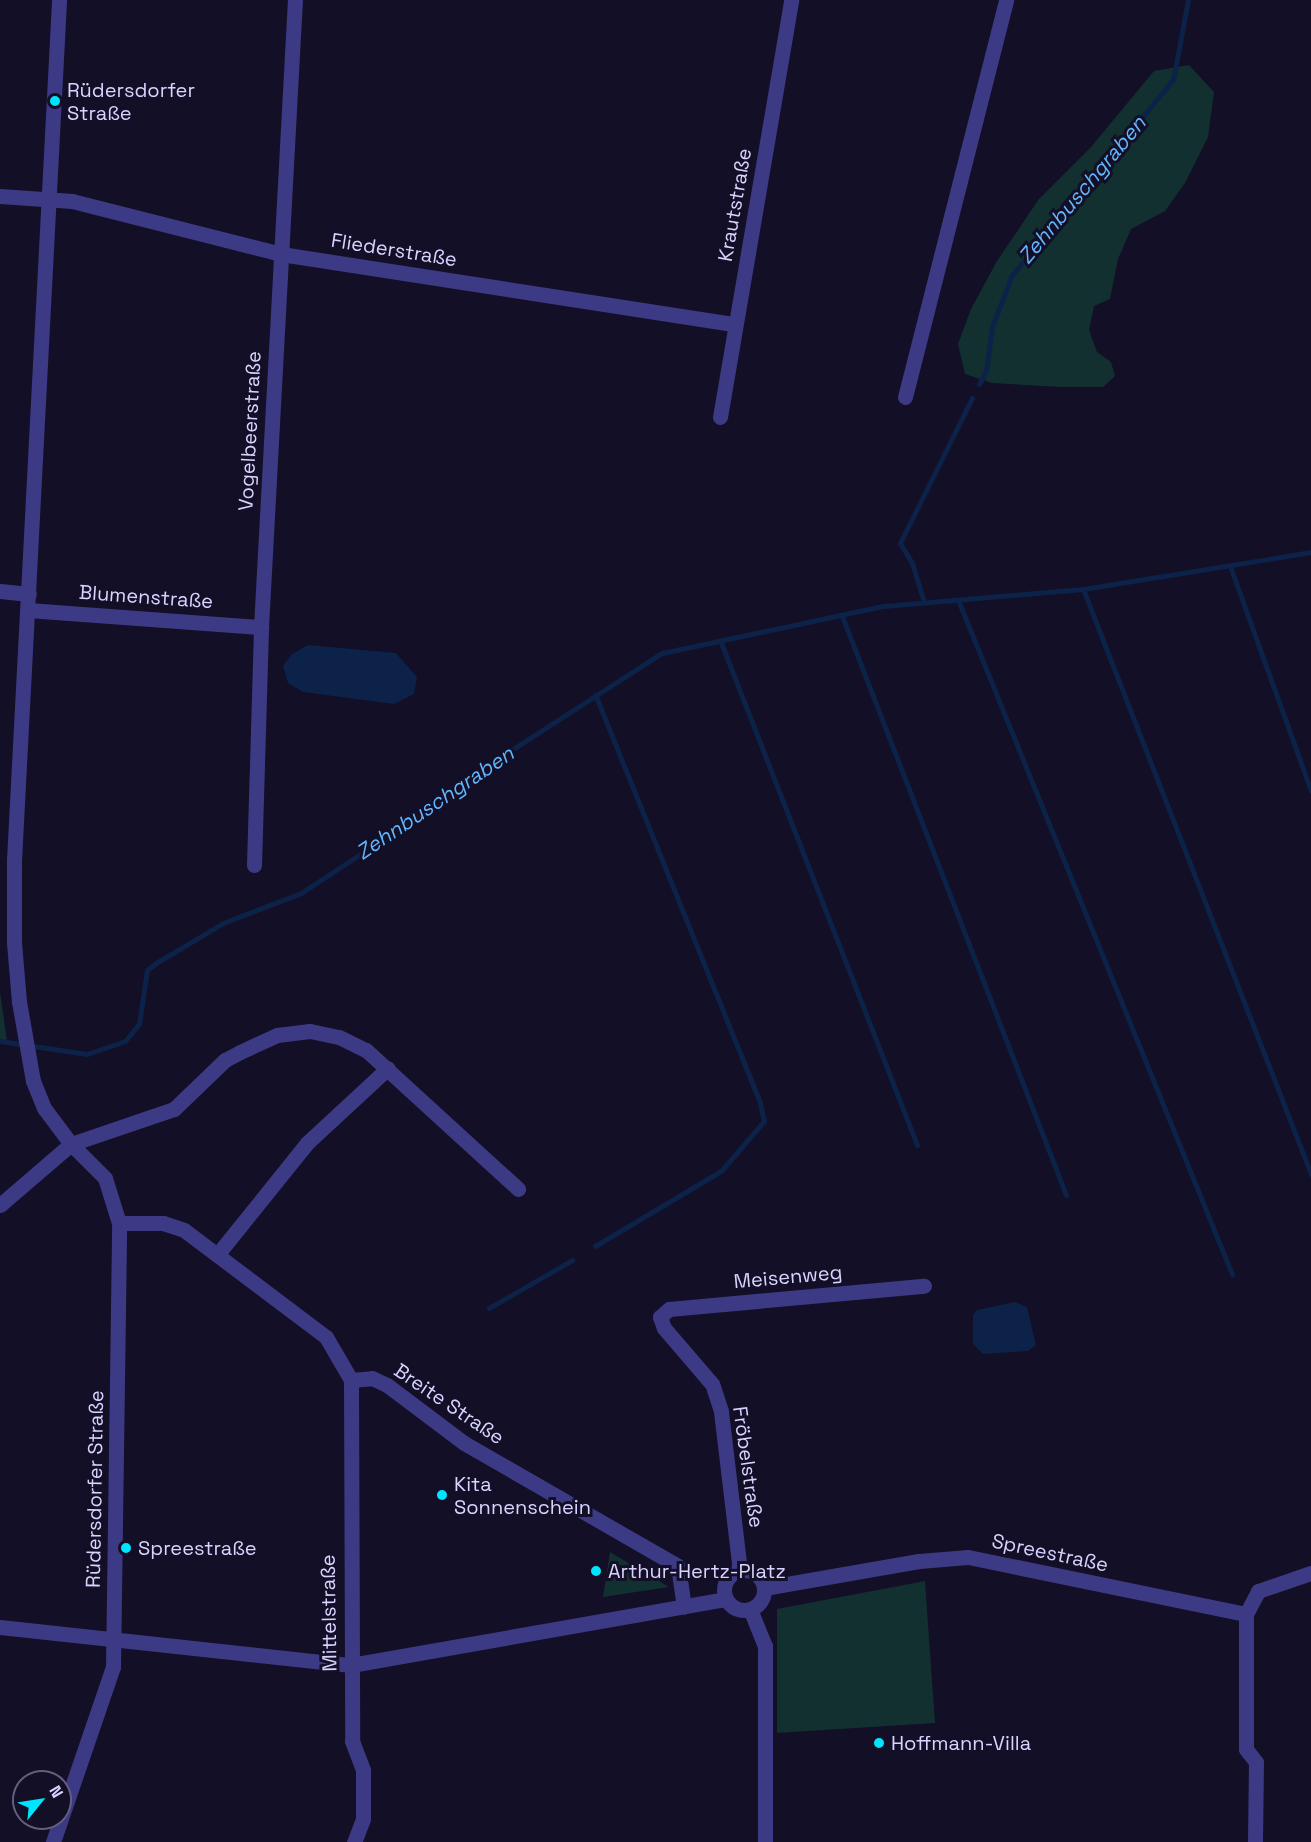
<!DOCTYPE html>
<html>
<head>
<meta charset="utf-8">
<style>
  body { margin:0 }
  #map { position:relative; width:1311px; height:1842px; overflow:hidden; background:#130f26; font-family:"Space Grotesk",sans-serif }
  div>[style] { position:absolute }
  .green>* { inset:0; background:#12302f }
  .water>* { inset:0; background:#0c2248 }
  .stream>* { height:5px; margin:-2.5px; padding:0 2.5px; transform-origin:2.5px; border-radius:2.5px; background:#0c2248 }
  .minor>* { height:15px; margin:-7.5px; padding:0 7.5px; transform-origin:7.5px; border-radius:7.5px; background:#3d3a85 }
  .minor>.ring { margin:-7.5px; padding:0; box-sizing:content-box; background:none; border:15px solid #3d3a85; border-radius:50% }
  .dots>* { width:16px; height:16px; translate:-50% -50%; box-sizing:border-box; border:3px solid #130f26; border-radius:50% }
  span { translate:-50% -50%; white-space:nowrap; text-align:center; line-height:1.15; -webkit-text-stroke:6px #130f26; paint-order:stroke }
  .poi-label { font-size:20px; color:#d9d4ff }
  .left { translate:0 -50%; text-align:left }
  .street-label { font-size:20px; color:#d9d4ff }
  .water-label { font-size:21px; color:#62b6ff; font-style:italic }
  .north { position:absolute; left:12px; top:1770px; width:60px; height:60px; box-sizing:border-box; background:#130f26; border:2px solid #625e7d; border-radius:50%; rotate:60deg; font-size:16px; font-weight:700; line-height:24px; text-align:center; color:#d9d4ff }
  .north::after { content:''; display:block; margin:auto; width:21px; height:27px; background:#00e5ff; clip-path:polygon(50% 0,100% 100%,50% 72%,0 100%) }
</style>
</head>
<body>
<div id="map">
  <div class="green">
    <i style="clip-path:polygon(1189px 65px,1214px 92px,1208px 137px,1185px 183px,1165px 211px,1131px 229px,1118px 259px,1110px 299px,1094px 306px,1089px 330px,1097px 352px,1111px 362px,1115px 376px,1103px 387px,1061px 387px,992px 383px,965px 374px,958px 344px,971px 309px,997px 261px,1039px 199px,1091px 147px,1154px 71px)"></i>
    <i style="clip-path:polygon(0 992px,7px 1041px,0 1041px)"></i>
    <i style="clip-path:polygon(610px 1552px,669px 1587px,603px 1597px)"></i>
    <i style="clip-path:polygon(925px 1581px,935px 1723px,777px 1733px,777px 1609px)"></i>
  </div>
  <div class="water">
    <i style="clip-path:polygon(308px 645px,396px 653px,417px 677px,414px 694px,394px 704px,303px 692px,288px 683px,283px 666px,292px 654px)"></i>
    <i style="clip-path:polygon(1015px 1302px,1027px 1307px,1036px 1345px,1028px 1351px,983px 1354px,973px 1344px,973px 1315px,977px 1310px)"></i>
  </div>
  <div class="stream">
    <i style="left:979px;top:384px;width:15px;rotate:-62deg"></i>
    <i style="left:986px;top:371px;width:44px;rotate:-82.2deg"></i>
    <i style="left:992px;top:327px;width:56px;rotate:-69deg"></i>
    <i style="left:1012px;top:275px;width:253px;rotate:-50.5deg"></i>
    <i style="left:1173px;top:80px;width:81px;rotate:-79.4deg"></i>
    <i style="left:1230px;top:566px;width:239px;rotate:70.2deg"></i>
    <i style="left:1083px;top:589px;width:628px;rotate:68.71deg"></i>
    <i style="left:958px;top:600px;width:728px;rotate:67.88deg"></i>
    <i style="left:924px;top:602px;width:41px;rotate:-107.1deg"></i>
    <i style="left:912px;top:563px;width:23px;rotate:-121deg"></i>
    <i style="left:900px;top:543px;width:162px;rotate:-63.6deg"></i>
    <i style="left:842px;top:616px;width:621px;rotate:68.85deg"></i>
    <i style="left:720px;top:640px;width:542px;rotate:68.69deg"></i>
    <i style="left:0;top:1041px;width:88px;rotate:8.5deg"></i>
    <i style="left:87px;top:1054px;width:40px;rotate:-18.9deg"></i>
    <i style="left:125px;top:1041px;width:22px;rotate:-51deg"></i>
    <i style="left:139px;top:1024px;width:55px;rotate:-81.6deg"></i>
    <i style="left:147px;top:970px;width:11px;rotate:-38deg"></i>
    <i style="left:156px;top:963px;width:78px;rotate:-30.8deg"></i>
    <i style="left:223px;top:923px;width:84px;rotate:-21deg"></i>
    <i style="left:301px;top:893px;width:122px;rotate:-33.3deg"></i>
    <i style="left:403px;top:826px;width:35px;rotate:-41deg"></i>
    <i style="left:429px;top:803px;width:277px;rotate:-32.8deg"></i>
    <i style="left:662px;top:653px;width:227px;rotate:-12deg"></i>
    <i style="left:884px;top:606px;width:200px;rotate:-4.9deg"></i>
    <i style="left:1083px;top:589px;width:231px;rotate:-9.2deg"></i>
    <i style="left:595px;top:1246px;width:147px;rotate:-30.8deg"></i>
    <i style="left:721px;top:1171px;width:66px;rotate:-49.3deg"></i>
    <i style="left:764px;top:1121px;width:22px;rotate:-103deg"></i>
    <i style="left:759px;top:1100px;width:437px;rotate:-112deg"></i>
    <i style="left:489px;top:1308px;width:96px;rotate:-30deg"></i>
  </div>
  <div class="minor">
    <i style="left:0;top:196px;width:72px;rotate:4deg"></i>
    <i style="left:72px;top:201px;width:216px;rotate:14.2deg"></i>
    <i style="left:281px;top:254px;width:459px;rotate:8.8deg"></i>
    <i style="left:905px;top:397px;width:410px;rotate:-75.7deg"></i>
    <i style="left:720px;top:417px;width:423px;rotate:-80.3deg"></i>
    <i style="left:0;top:591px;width:29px;rotate:6deg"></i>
    <i style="left:28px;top:610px;width:234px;rotate:4.2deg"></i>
    <i style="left:254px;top:865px;width:238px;rotate:-88.3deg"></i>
    <i style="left:261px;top:627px;width:628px;rotate:-86.9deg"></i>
    <i style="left:0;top:1205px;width:94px;rotate:-40.7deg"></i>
    <i style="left:71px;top:1144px;width:109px;rotate:-18.8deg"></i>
    <i style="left:174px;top:1109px;width:71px;rotate:-43.9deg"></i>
    <i style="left:225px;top:1060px;width:17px;rotate:-28deg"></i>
    <i style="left:240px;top:1052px;width:41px;rotate:-24.7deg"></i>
    <i style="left:277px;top:1035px;width:33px;rotate:-7deg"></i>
    <i style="left:310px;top:1031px;width:30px;rotate:12deg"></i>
    <i style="left:339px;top:1037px;width:30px;rotate:26deg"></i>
    <i style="left:366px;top:1050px;width:206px;rotate:42.4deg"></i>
    <i style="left:119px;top:1223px;width:44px"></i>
    <i style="left:163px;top:1223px;width:22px;rotate:18deg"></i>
    <i style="left:184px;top:1230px;width:178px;rotate:37deg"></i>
    <i style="left:326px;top:1337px;width:50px;rotate:59.8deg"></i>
    <i style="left:351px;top:1380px;width:21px;rotate:-5deg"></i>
    <i style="left:372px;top:1378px;width:17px;rotate:25deg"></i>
    <i style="left:387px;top:1385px;width:96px;rotate:37deg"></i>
    <i style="left:464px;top:1443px;width:247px;rotate:29.9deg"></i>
    <i style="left:678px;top:1566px;width:41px;rotate:81.7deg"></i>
    <i style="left:217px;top:1255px;width:144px;rotate:-51.2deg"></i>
    <i style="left:307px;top:1143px;width:110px;rotate:-42.8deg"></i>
    <i style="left:351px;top:1380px;width:361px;rotate:89.8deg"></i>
    <i style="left:352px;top:1741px;width:31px;rotate:69deg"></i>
    <i style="left:363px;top:1770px;width:49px;rotate:90deg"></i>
    <i style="left:363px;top:1819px;width:25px;rotate:111deg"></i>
    <i class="ring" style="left:724px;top:1570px;width:25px;height:25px"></i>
    <i style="left:740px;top:1571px;width:161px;rotate:-96.8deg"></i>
    <i style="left:721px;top:1411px;width:28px;rotate:-108deg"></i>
    <i style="left:712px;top:1384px;width:74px;rotate:-130.6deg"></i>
    <i style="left:664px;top:1328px;width:12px;rotate:-110deg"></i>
    <i style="left:660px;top:1317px;width:12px;rotate:-42deg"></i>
    <i style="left:669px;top:1309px;width:256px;rotate:-5.2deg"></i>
    <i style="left:764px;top:1588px;width:157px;rotate:-9.9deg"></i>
    <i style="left:919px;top:1561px;width:49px;rotate:-4.7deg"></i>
    <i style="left:968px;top:1557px;width:284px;rotate:11.6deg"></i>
    <i style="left:750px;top:1609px;width:40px;rotate:68deg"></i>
    <i style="left:765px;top:1646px;width:196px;rotate:90deg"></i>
    <i style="left:0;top:1627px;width:353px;rotate:6.2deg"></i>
    <i style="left:351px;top:1665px;width:381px;rotate:-10deg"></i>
    <i style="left:53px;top:1842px;width:185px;rotate:-71.1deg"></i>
    <i style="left:113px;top:1667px;width:444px;rotate:-89.2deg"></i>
    <i style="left:119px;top:1223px;width:47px;rotate:-107.3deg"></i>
    <i style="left:105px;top:1178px;width:48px;rotate:-135deg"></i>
    <i style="left:71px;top:1144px;width:45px;rotate:-126.9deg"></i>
    <i style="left:44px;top:1108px;width:29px;rotate:-112deg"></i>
    <i style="left:33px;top:1081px;width:80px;rotate:-100deg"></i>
    <i style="left:19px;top:1002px;width:60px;rotate:-94.8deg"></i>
    <i style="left:14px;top:942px;width:82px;rotate:-90deg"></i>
    <i style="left:14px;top:860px;width:861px;rotate:-87deg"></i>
    <i style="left:1255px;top:1842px;width:80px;rotate:-89.3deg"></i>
    <i style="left:1256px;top:1762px;width:16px;rotate:-128deg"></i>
    <i style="left:1246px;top:1749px;width:135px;rotate:-90deg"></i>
    <i style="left:1246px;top:1614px;width:26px;rotate:-62deg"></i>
    <i style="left:1258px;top:1591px;width:56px;rotate:-18.8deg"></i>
  </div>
  <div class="dots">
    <i style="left:55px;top:101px;background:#00e5ff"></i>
    <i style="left:442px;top:1495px;background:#00e5ff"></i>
    <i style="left:126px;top:1548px;background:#00e5ff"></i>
    <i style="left:596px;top:1571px;background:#00e5ff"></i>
    <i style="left:879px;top:1743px;background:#00e5ff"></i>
  </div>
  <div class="poi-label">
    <span class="left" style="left:67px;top:102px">Rüdersdorfer<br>Straße</span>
    <span class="left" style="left:454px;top:1496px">Kita<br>Sonnenschein</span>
    <span class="left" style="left:138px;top:1548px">Spreestraße</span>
    <span class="left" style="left:608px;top:1571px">Arthur-Hertz-Platz</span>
    <span class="left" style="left:891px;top:1743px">Hoffmann-Villa</span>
  </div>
  <div class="street-label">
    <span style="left:735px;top:205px;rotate:-80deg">Krautstraße</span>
    <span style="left:394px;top:250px;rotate:9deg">Fliederstraße</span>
    <span style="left:250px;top:431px;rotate:-87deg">Vogelbeerstraße</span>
    <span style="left:146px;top:597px;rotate:4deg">Blumenstraße</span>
    <span style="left:788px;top:1277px;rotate:-5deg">Meisenweg</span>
    <span style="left:449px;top:1404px;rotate:34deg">Breite Straße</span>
    <span style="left:748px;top:1467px;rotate:82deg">Fröbelstraße</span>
    <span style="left:95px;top:1489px;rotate:-89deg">Rüdersdorfer Straße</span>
    <span style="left:1050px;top:1553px;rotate:12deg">Spreestraße</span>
    <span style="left:329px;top:1613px;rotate:-91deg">Mittelstraße</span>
  </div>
  <div class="water-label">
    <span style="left:1082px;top:190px;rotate:-50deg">Zehnbuschgraben</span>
    <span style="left:435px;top:803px;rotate:-34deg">Zehnbuschgraben</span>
  </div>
  <div class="north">N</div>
</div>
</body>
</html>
